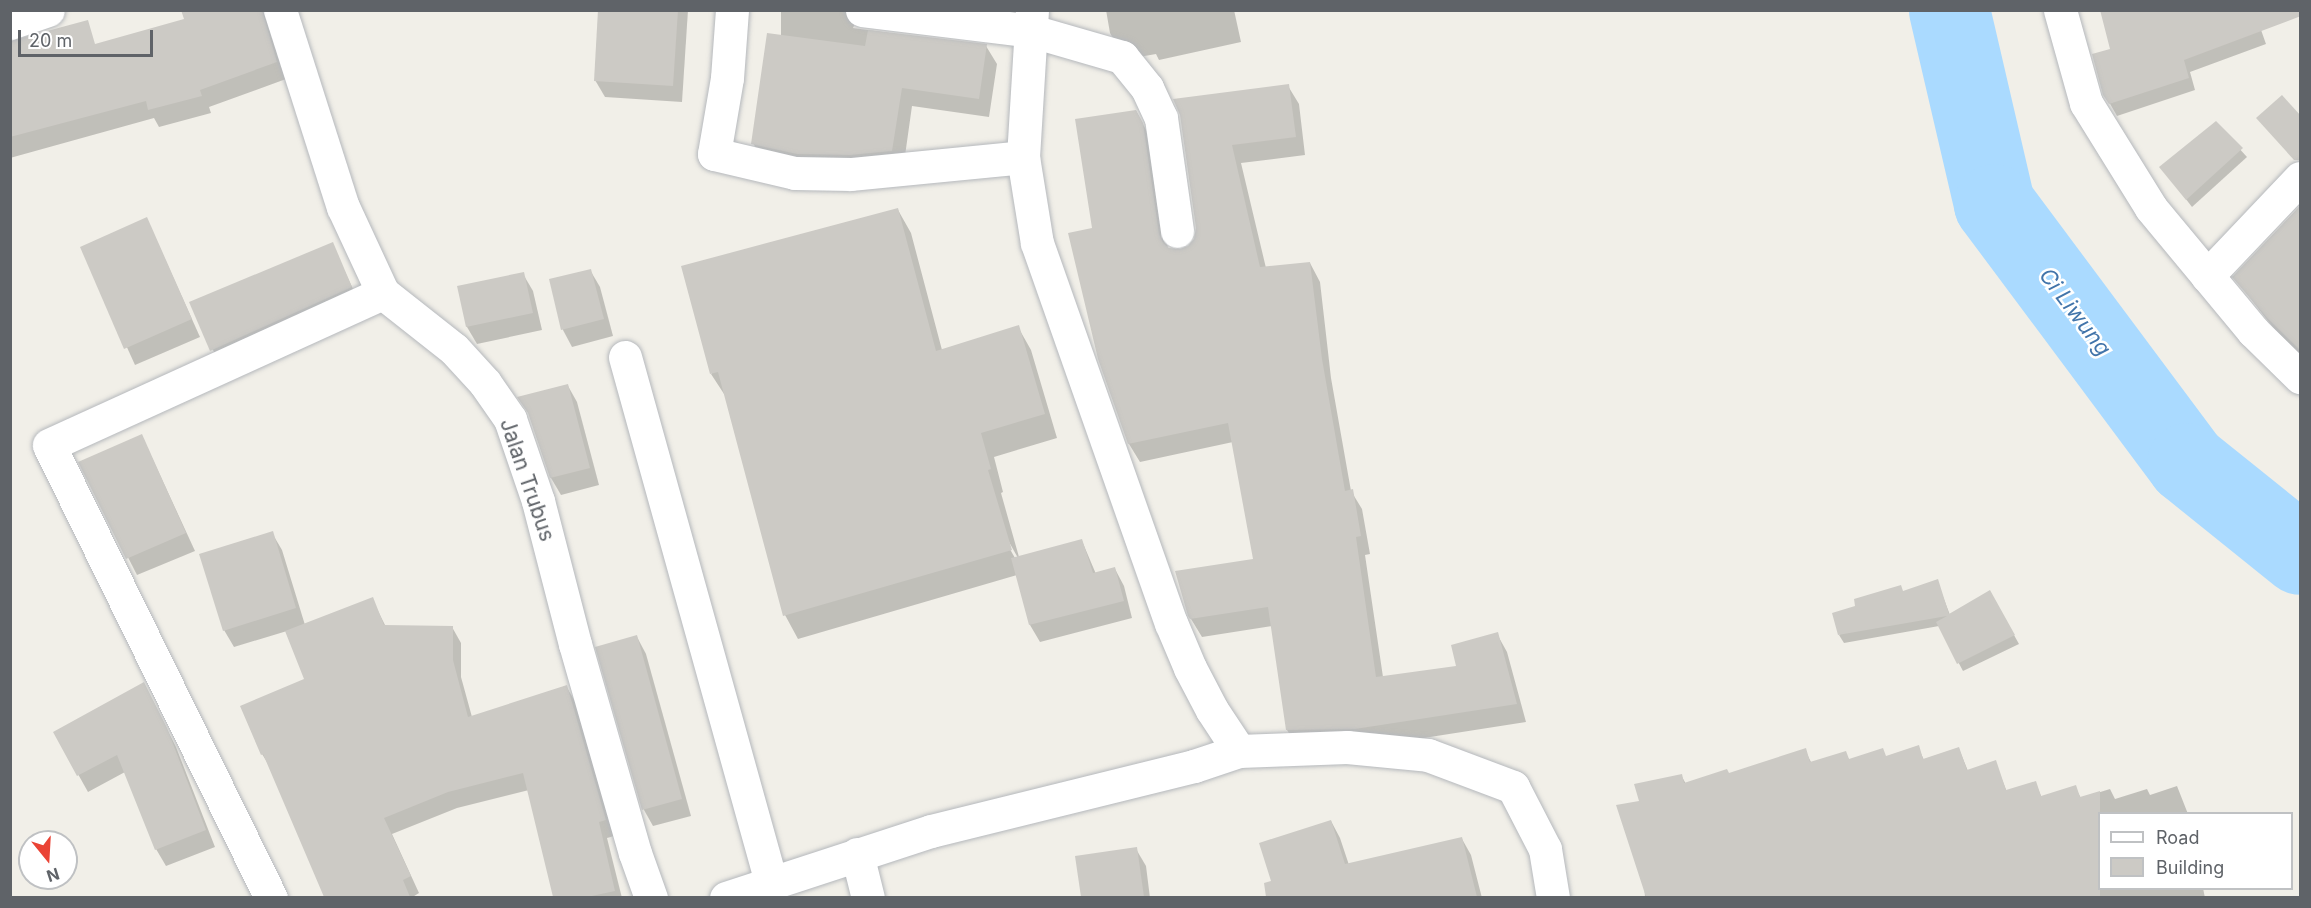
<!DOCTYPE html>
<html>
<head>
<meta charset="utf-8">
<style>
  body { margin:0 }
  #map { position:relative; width:2311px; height:908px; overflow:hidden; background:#f1efe8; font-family:Inter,sans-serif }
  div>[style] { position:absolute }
  .shadow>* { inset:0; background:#0003 }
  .river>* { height:81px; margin:-40.5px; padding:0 40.5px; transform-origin:40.5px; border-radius:40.5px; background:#aadaff }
  .building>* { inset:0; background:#cccac5 }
  .roads { filter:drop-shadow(0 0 2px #b5b8bc) drop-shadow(0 0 2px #b5b8bc) }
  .minor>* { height:33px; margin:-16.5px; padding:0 16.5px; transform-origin:16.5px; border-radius:16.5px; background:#fff }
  span { translate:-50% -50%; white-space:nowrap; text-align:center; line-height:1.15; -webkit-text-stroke:5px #fff; paint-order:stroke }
  .street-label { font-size:21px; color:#5f6368 }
  .water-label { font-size:22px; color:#4174aa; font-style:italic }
  .frame { position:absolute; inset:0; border:12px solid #5f6368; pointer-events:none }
  .legend { position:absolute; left:2098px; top:812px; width:195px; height:78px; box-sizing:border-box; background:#fff; border:2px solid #bfc1c3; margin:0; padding:8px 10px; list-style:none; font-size:18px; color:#5f6368 }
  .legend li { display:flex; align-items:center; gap:12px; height:30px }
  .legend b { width:30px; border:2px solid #bfc1c3 }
  .north { position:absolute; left:18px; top:830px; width:60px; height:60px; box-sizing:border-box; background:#fff; border:2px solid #bfc1c3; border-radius:50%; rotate:162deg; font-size:16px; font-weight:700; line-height:24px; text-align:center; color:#5f6368 }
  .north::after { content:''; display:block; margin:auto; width:21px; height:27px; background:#ea4335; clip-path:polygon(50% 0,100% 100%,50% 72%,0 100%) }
  .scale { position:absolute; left:18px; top:30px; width:135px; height:27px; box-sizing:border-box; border:3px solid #5f6368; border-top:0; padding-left:8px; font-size:18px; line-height:21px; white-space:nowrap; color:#5f6368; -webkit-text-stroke:4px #fff; paint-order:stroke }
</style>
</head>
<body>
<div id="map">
  <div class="shadow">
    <i style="clip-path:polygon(203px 10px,265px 10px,286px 79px,209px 107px,211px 113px,159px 127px,154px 118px,10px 158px,10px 69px,186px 20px)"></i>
    <i style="clip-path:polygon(600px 10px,688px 10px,682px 102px,605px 97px,595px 80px)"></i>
    <i style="clip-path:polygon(781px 10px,871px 10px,858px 17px,853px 28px,986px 46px,997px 64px,989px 117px,912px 106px,903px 170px,764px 162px,753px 143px,781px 37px)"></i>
    <i style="clip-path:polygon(1106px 10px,1234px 10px,1241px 42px,1159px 60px,1156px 54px,1139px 57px,1120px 50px,1110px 33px)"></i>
    <i style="clip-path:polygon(2254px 10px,2266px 44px,2190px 72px,2195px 90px,2117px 116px,2105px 95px,2111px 50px)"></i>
    <i style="clip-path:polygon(1288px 86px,1299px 104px,1305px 155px,1241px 163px,1266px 268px,1310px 263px,1320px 282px,1331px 378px,1351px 491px,1362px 509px,1370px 554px,1365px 555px,1383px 677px,1458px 667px,1497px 634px,1507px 652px,1526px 722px,1366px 747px,1298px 748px,1287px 730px,1272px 626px,1202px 637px,1191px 619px,1177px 572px,1254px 560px,1233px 442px,1140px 462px,1129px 444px,1093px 229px,1136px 111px,1153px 143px,1168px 249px,1180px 251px,1189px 247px,1196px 239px,1197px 228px,1181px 115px)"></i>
    <i style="clip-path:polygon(2216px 123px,2247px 157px,2192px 207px,2161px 167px)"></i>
    <i style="clip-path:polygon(2300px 206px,2300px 355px,2275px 330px,2234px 277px)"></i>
    <i style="clip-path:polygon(evenodd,898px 210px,911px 233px,942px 350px,1018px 327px,1031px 350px,1057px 438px,994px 457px,1003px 492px,1001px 493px,1019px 557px,1082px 541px,1096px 574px,1115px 569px,1124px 586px,1132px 618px,1040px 642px,1030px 625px,1017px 575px,798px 639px,785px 615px,726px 397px,711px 374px,898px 210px,1009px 542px,1018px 558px,1015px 558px,1007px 544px,1009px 542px)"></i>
    <i style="clip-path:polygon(147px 219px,200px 337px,135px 365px,82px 248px)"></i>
    <i style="clip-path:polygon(332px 244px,360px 304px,221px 367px,191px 303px)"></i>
    <i style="clip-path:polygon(590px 270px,600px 287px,613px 336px,572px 347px,563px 330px,550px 280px)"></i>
    <i style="clip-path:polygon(523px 274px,533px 291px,542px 330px,477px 344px,467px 327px,459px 287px)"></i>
    <i style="clip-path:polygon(568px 386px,577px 402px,599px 485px,561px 495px,551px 478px,530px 416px)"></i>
    <i style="clip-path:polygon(142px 436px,195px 551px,137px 575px,80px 463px)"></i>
    <i style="clip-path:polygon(272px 533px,282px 550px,305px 625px,372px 599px,386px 627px,452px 627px,461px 643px,461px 677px,472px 717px,566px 686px,576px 703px,614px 836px,607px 838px,622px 898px,555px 898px,529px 790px,457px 808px,392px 834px,419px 893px,411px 898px,326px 898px,272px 770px,262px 754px,306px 680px,287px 631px,234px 647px,224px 630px)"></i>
    <i style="clip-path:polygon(1937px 581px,1950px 615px,1990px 592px,2019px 644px,1963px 671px,1939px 626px,1844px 643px,1839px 635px,1903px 592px)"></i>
    <i style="clip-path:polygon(637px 637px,646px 654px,691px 816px,653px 826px,644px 810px)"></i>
    <i style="clip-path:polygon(153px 701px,176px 747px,215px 847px,166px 866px,156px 849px,125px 772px,88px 792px,55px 733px)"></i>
    <i style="clip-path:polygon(1918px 747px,1924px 760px,1959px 749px,1968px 771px,1995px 762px,2007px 792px,2035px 782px,2042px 798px,2075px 787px,2081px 798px,2110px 789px,2115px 799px,2147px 789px,2150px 795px,2177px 786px,2188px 814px,2100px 814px,2100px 888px,2203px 888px,2205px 898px,1645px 898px,1640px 802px,1681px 775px,1686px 784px,1729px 775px,1805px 750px,1812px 764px,1845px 753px,1850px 761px,1887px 757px)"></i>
    <i style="clip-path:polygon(1331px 821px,1340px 838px,1349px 865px,1462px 839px,1471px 855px,1482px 898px,1278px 898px,1261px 844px)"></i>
    <i style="clip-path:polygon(1136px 849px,1146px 866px,1150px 898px,1082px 898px,1077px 858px)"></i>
  </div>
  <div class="river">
    <i style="left:1949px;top:10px;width:199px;rotate:76.9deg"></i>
    <i style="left:1994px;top:204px;width:323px;rotate:53.3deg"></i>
    <i style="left:2187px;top:463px;width:145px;rotate:38.8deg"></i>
  </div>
  <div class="building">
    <i style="clip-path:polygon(181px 10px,262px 10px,277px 62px,200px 90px,202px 96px,148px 110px,146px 101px,10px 137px,10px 41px,88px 20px,95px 44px,184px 19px)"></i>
    <i style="clip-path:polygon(598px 10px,678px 10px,673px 86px,594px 81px)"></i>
    <i style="clip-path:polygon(2100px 10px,2301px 10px,2301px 16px,2184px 60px,2189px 78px,2109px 104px,2103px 95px,2092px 54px,2110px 49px)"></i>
    <i style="clip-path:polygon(868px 30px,987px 44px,979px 99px,902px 88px,892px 151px,850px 155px,797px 154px,751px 144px,767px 33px,865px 46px)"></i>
    <i style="clip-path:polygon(1289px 84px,1296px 137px,1232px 145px,1260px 267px,1310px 262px,1322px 359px,1345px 491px,1353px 489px,1361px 536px,1356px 537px,1376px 677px,1456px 666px,1451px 645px,1498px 632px,1517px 704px,1355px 729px,1286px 730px,1268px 607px,1190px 619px,1188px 616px,1175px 571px,1253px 559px,1228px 423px,1128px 444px,1098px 359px,1068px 233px,1092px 228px,1075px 119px,1136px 110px,1143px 123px,1159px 234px,1163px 243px,1169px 248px,1180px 249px,1188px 246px,1194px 239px,1196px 228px,1180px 115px,1173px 99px)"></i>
    <i style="clip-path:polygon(2282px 95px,2301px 116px,2301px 160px,2294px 160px,2256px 118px)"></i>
    <i style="clip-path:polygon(2216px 121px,2243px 148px,2186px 200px,2159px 167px)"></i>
    <i style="clip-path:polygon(2301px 205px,2301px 351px,2267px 318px,2232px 277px)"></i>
    <i style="clip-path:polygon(898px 208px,936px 351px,1019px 325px,1045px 414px,981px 433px,991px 469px,988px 470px,1012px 550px,783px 616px,718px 372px,710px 374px,681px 266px)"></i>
    <i style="clip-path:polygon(147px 217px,192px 319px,124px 349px,80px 247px)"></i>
    <i style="clip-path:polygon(333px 242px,352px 287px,210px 351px,189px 302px)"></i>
    <i style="clip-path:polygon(591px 269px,604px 319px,561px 330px,549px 279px)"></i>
    <i style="clip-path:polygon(524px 272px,533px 313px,466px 327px,457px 286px)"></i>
    <i style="clip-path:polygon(568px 384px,590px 468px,550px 478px,528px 413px,517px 397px)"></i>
    <i style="clip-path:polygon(142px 434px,186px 533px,126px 559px,78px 462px)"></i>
    <i style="clip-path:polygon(273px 531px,296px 608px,223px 631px,199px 554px)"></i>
    <i style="clip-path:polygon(1082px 539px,1093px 573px,1115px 567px,1124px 601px,1029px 625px,1011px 558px)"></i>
    <i style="clip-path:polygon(1938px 579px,1949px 614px,1990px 590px,2015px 635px,1957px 664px,1936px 622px,1947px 616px,1838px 635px,1832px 613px,1855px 606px,1854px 599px,1901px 585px,1903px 591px)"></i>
    <i style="clip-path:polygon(373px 597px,384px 625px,453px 626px,453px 660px,468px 717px,567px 685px,606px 820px,599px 822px,615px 891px,587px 897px,553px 897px,523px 773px,448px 792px,384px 818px,411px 876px,403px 880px,410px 897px,324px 897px,263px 754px,261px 755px,240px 706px,304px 679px,285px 631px)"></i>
    <i style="clip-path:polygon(637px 635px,682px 799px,642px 810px,595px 647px)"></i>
    <i style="clip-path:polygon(144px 682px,167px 728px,206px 830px,155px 850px,117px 755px,77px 776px,53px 732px)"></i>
    <i style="clip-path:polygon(1919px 745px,1923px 759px,1959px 747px,1967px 770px,1996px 760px,2006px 790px,2036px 781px,2041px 796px,2076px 785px,2080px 797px,2100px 791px,2100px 897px,1646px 897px,1616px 805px,1639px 801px,1634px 784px,1682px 774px,1684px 783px,1727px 769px,1729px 773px,1806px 748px,1810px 762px,1846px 751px,1849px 759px,1883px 748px,1886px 756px)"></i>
    <i style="clip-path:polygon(1331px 820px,1345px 864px,1462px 837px,1477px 897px,1266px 897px,1264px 883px,1271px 881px,1259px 843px)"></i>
    <i style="clip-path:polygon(1137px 847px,1144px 897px,1081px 897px,1075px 856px)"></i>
  </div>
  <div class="roads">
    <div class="minor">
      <i style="left:280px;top:10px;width:207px;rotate:72.3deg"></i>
      <i style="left:343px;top:207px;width:95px;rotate:65.1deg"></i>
      <i style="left:383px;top:293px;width:90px;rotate:38.3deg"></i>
      <i style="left:454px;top:349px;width:46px;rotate:47.6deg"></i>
      <i style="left:485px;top:383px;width:44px;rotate:55.2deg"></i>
      <i style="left:510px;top:419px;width:87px;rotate:71.1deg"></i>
      <i style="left:538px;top:501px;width:148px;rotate:75.5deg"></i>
      <i style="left:575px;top:644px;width:217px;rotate:74deg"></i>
      <i style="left:635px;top:853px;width:48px;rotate:70.4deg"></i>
      <i style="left:732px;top:10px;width:68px;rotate:94.2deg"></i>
      <i style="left:727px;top:78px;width:77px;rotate:99.7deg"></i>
      <i style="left:714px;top:154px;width:83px;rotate:13.2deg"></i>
      <i style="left:795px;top:173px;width:56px;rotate:1deg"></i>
      <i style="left:851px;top:174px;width:173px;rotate:-5.6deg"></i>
      <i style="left:862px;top:10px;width:171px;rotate:7deg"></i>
      <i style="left:1032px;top:31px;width:94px;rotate:16.1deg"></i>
      <i style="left:1122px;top:57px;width:40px;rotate:51deg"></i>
      <i style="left:1147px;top:88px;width:33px;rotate:65deg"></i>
      <i style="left:1161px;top:118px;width:114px;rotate:81.9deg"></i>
      <i style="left:1032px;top:10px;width:147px;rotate:93.5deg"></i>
      <i style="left:1023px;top:157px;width:87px;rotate:80.8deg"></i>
      <i style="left:1037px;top:243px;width:403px;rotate:70.6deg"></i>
      <i style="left:1171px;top:623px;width:49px;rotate:67.1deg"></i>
      <i style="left:1190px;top:668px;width:47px;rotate:62.4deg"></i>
      <i style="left:1212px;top:710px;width:49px;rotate:56.6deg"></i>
      <i style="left:1239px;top:751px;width:108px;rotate:-2.1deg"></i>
      <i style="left:1347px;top:747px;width:81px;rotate:5.6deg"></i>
      <i style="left:1428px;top:755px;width:91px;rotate:20.6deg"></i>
      <i style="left:1513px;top:787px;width:70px;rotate:62.7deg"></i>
      <i style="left:1545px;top:849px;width:50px;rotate:80.7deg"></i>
      <i style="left:2060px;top:10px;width:97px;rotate:74.4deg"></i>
      <i style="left:2086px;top:103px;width:123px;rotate:58.2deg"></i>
      <i style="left:2151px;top:208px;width:160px;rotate:50.3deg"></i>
      <i style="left:2253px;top:331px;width:66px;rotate:44.4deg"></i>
      <i style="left:10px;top:23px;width:40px;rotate:-18.9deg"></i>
      <i style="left:2207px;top:276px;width:135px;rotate:-46.5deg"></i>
      <i style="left:625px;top:357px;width:545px;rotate:74.46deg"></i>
      <i style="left:857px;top:854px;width:45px;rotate:76deg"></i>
      <i style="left:271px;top:898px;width:504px;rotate:-116.11deg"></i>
      <i style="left:49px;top:445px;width:367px;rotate:-24.5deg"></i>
      <i style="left:726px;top:898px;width:216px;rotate:-18.1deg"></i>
      <i style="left:931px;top:831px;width:271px;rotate:-13.9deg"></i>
      <i style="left:1194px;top:766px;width:47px;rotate:-18.4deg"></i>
    </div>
  </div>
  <div class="street-label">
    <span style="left:527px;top:480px;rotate:71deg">Jalan Trubus</span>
  </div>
  <div class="water-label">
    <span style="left:2075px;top:312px;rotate:53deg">Ci Liwung</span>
  </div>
  <div class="frame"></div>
  <ul class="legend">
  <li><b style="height:8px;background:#fff"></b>Road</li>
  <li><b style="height:16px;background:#cccac5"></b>Building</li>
  </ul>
  <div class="north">N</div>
  <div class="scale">20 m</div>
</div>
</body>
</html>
